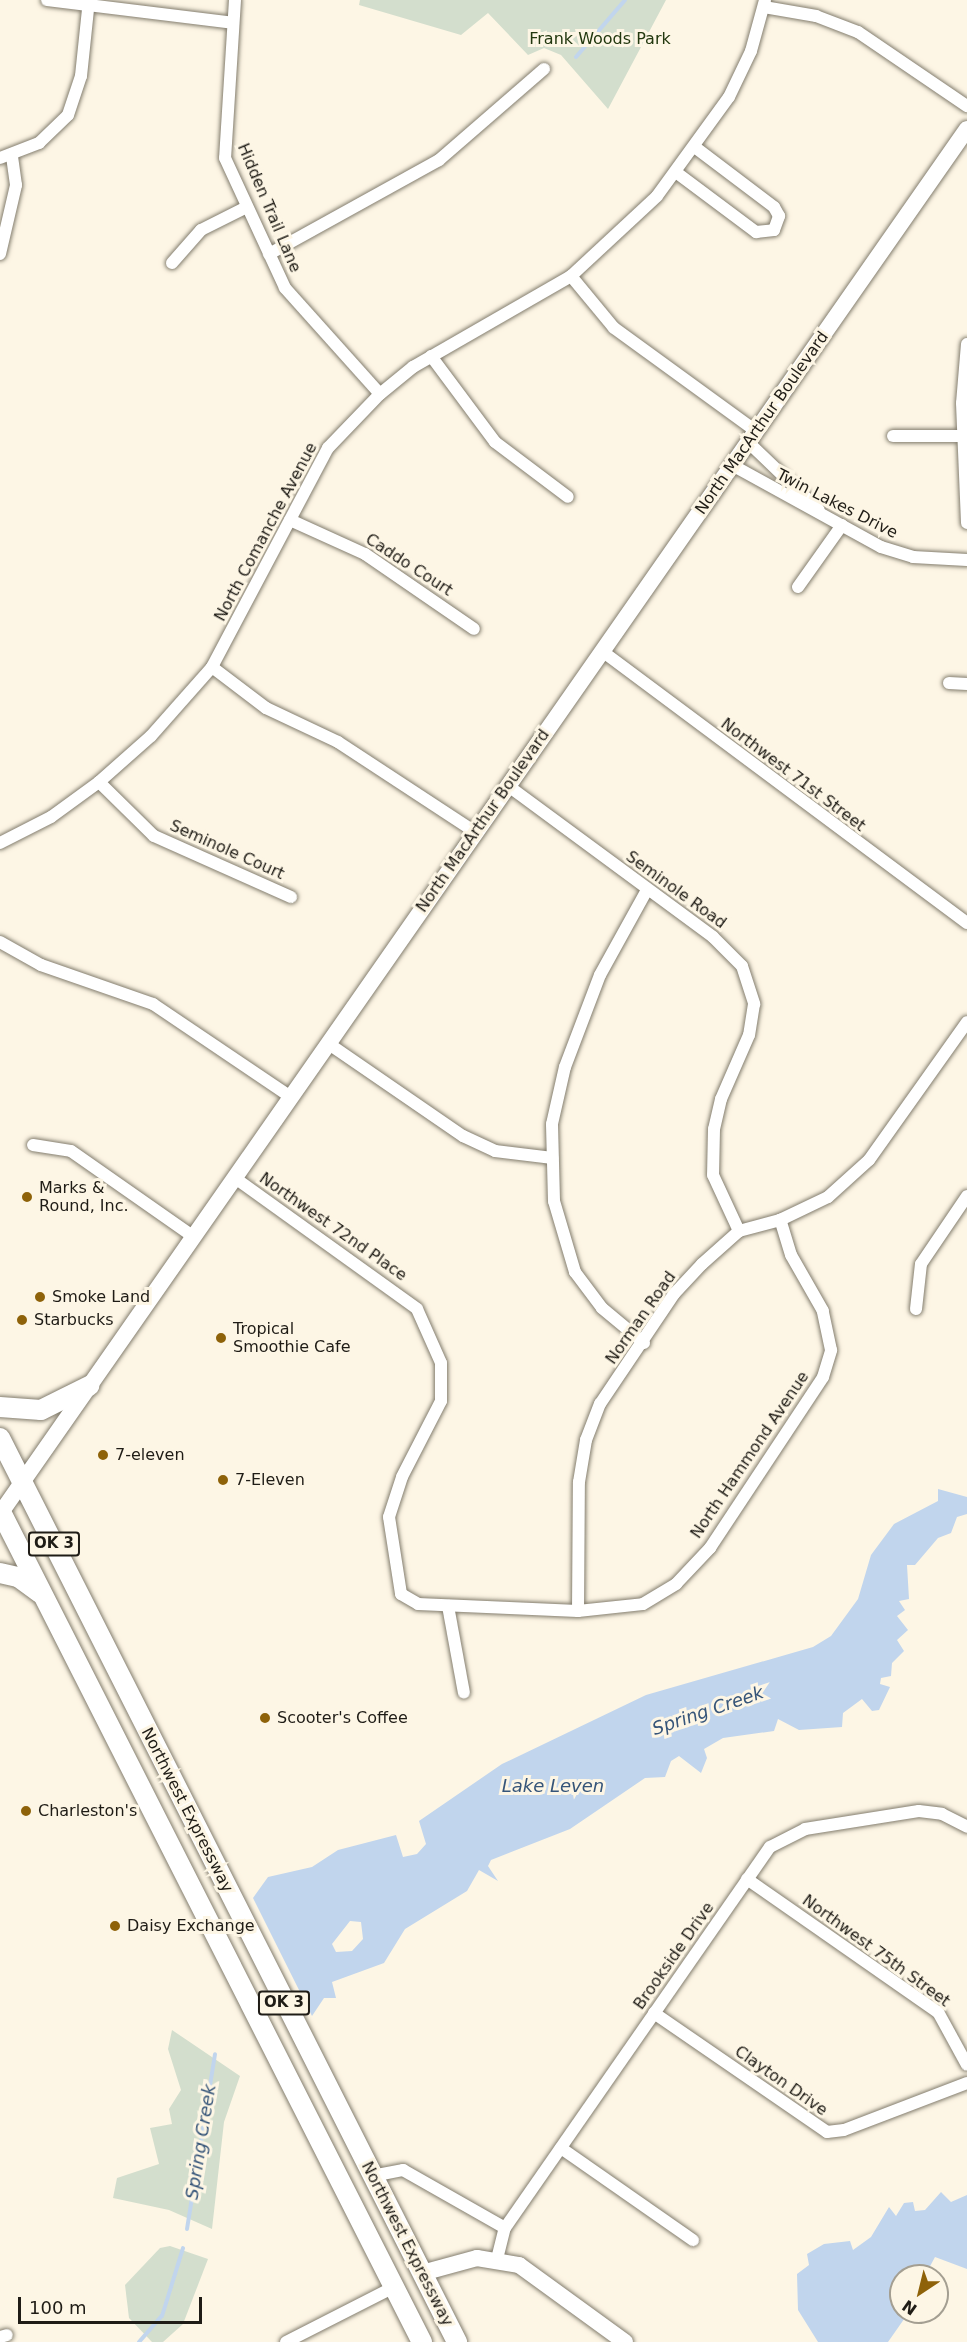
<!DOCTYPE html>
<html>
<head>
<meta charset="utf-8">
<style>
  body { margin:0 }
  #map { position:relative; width:967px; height:2342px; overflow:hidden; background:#fdf6e5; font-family:"DejaVu Sans",sans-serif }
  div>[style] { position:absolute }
  .green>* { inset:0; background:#d3decd }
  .water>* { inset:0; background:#c1d5ed }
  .stream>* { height:4px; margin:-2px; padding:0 2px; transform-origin:2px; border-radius:2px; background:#c1d5ed }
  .roads { filter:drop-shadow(0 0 2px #837d6e) drop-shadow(0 0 2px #837d6e) }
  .minor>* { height:12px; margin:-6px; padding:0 6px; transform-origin:6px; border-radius:6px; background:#fff }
  .secondary>* { height:16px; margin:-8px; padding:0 8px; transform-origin:8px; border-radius:8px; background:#fff }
  .trunk>* { height:20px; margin:-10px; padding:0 10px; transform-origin:10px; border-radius:10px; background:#fff }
  .dots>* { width:16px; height:16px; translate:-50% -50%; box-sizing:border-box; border:3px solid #fdf6e5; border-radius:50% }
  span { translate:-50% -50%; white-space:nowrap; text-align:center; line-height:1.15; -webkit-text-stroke:6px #fdf6e5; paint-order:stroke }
  .shield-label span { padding:2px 4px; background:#fdf6e5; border:2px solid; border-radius:4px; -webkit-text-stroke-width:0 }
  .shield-label { font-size:15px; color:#1f1c16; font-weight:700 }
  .park-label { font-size:16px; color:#22380f }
  .street-label { font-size:16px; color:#1f1c16 }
  .poi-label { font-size:16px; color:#1f1c16 }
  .left { translate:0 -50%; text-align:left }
  .water-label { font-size:18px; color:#365579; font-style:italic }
  .north { position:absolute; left:889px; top:2264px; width:60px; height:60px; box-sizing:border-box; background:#fdf6e5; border:2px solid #a49f92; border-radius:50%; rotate:215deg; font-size:16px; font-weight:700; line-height:24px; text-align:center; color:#1f1c16 }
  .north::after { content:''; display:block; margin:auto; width:21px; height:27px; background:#8e6209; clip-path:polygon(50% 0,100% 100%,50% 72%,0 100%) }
  .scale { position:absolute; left:18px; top:2297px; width:184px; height:27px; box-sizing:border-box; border:3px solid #1f1c16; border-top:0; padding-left:8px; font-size:18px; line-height:21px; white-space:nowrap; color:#1f1c16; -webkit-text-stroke:4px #fdf6e5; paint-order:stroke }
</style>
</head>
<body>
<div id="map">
  <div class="green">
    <i style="clip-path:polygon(360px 0,666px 0,608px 109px,561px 55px,544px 48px,528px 55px,488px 13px,461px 35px,359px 5px)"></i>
    <i style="clip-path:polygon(172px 2030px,240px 2076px,224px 2122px,212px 2229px,169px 2210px,113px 2198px,117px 2178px,159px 2164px,150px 2128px,172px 2124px,169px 2109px,181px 2090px,168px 2049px)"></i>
    <i style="clip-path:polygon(170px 2246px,208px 2259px,183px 2324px,163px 2342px,152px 2342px,129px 2318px,125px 2285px,160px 2248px)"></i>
  </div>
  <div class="water">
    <i style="clip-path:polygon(evenodd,938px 1489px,967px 1497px,967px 1514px,957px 1517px,951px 1533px,938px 1538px,915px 1565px,907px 1565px,909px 1599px,899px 1601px,905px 1610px,897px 1616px,908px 1630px,897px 1640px,904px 1651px,892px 1663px,891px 1676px,881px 1678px,880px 1684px,890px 1687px,879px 1710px,872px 1711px,862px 1699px,843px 1713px,842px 1727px,799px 1730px,778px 1719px,774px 1731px,723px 1738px,704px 1749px,707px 1758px,701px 1773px,679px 1756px,671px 1761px,665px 1777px,645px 1778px,570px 1829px,491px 1860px,488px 1866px,498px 1881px,479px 1870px,467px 1891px,405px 1929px,384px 1963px,332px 1982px,336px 1998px,324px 1998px,312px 2016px,253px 1898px,268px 1877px,312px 1867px,338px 1850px,396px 1835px,403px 1857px,417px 1854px,426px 1844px,419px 1821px,502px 1764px,646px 1695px,813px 1647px,831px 1636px,858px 1599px,871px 1555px,894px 1524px,938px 1501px,938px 1489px,350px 1921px,361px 1922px,363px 1939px,352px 1951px,336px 1952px,332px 1944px,350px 1921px)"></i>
    <i style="clip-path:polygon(941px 2192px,951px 2202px,967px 2195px,967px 2269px,935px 2257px,928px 2270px,919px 2265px,915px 2276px,901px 2276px,901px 2312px,909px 2312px,888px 2342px,818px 2342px,798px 2310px,797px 2274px,809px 2265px,807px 2254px,824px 2244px,850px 2241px,853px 2250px,871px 2237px,889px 2207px,896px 2216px,904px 2203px,913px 2202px,915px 2211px,925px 2210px)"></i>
  </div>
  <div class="stream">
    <i style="left:576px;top:57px;width:75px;rotate:-49.3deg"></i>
    <i style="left:187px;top:2229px;width:177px;rotate:-80.9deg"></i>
    <i style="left:139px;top:2342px;width:35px;rotate:-49deg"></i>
    <i style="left:162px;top:2316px;width:71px;rotate:-72.8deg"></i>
  </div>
  <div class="roads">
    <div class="minor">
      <i style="left:47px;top:0;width:187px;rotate:7deg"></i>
      <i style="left:235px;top:0;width:158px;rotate:93.6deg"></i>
      <i style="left:225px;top:158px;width:143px;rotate:65.2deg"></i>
      <i style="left:285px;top:288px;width:142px;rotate:48.1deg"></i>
      <i style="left:764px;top:7px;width:53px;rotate:9.8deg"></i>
      <i style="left:816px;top:16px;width:45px;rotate:20.9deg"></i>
      <i style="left:858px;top:32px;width:132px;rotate:34.2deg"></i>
      <i style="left:0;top:158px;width:42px;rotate:-21deg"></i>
      <i style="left:39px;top:143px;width:40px;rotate:-44deg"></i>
      <i style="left:68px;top:115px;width:41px;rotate:-71.6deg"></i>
      <i style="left:81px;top:76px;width:76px;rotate:-84deg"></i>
      <i style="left:677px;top:173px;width:99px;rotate:36.8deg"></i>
      <i style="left:756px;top:232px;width:18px;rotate:-6deg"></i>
      <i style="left:774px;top:230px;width:15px;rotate:-70deg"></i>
      <i style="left:779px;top:216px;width:10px;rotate:-119deg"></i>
      <i style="left:774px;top:207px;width:98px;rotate:-142.9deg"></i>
      <i style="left:0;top:254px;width:71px;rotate:-76.9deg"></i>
      <i style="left:16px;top:185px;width:28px;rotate:-98deg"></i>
      <i style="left:269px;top:254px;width:194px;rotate:-28.9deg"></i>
      <i style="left:439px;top:160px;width:139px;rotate:-40.9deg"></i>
      <i style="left:172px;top:263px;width:44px;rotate:-48.7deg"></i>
      <i style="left:201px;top:230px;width:51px;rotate:-26.6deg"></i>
      <i style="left:571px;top:276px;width:67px;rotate:50.4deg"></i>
      <i style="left:614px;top:328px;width:175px;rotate:36deg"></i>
      <i style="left:967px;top:344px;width:59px;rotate:94.8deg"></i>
      <i style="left:962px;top:403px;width:120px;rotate:87.6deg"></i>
      <i style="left:431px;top:356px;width:107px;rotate:53.3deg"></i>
      <i style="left:495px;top:442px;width:91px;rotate:37deg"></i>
      <i style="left:893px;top:436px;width:70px"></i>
      <i style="left:748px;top:442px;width:98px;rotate:43.8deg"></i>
      <i style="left:732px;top:465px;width:170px;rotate:28.8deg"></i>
      <i style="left:881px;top:547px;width:34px;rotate:17deg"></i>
      <i style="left:913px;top:557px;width:54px;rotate:3.2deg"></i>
      <i style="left:290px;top:520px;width:82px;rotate:24.4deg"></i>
      <i style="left:365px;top:554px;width:132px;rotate:34.5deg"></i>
      <i style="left:798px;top:587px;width:76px;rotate:-54.6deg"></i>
      <i style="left:602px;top:651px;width:455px;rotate:36.7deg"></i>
      <i style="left:212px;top:667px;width:68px;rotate:37.2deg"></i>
      <i style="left:266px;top:708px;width:80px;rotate:25.3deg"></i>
      <i style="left:338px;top:742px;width:164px;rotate:33.3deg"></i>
      <i style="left:949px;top:683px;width:18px;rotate:3deg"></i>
      <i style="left:99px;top:782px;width:77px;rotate:44.5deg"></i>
      <i style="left:154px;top:836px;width:150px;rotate:24deg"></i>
      <i style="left:507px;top:785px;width:256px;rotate:36.4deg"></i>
      <i style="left:713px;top:937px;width:41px;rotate:45deg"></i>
      <i style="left:742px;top:966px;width:40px;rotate:72deg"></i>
      <i style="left:754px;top:1004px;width:31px;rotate:99deg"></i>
      <i style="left:749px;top:1035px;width:70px;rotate:113.6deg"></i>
      <i style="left:721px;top:1099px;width:31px;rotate:103deg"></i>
      <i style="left:714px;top:1129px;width:46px;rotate:91.2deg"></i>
      <i style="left:713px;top:1175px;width:62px;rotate:65.1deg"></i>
      <i style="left:0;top:843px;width:57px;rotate:-27deg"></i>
      <i style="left:51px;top:817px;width:59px;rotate:-36.1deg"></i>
      <i style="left:99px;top:782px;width:69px;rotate:-41.5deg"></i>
      <i style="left:151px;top:736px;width:92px;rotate:-48.5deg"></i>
      <i style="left:212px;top:667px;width:248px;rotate:-62.1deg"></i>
      <i style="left:328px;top:448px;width:75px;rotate:-46.1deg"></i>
      <i style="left:380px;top:394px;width:43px;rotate:-39.3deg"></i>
      <i style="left:413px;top:367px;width:182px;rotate:-29.9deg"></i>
      <i style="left:571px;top:276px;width:117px;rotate:-42.9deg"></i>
      <i style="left:657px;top:196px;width:122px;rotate:-54deg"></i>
      <i style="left:729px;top:97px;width:51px;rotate:-64.4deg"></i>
      <i style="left:751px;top:51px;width:53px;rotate:-74.6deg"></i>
      <i style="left:0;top:942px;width:47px;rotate:29.3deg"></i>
      <i style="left:41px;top:965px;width:119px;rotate:19.2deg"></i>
      <i style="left:153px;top:1004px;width:166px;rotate:34deg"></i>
      <i style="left:329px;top:1044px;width:163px;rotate:34.5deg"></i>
      <i style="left:463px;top:1136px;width:35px;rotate:25deg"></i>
      <i style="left:495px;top:1151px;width:58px;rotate:6.9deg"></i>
      <i style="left:33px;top:1145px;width:38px;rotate:9deg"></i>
      <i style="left:71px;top:1151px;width:150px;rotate:35deg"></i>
      <i style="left:235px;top:1178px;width:224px;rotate:35.7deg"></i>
      <i style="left:417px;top:1309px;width:59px;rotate:66deg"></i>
      <i style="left:441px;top:1363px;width:38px;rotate:90deg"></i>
      <i style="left:441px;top:1401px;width:85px;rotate:117.2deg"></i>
      <i style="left:402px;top:1477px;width:42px;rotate:108deg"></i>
      <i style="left:389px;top:1517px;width:78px;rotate:81.1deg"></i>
      <i style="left:401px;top:1594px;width:20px;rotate:30deg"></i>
      <i style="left:418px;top:1604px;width:160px;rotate:2.5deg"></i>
      <i style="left:578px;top:1611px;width:65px;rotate:-6.1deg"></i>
      <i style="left:643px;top:1604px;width:39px;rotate:-31deg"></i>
      <i style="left:676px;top:1584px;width:50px;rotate:-46.6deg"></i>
      <i style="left:710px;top:1548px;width:205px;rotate:-56.5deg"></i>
      <i style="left:823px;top:1377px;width:28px;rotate:-73deg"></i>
      <i style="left:831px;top:1350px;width:40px;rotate:-102deg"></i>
      <i style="left:823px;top:1311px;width:64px;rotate:-119.7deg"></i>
      <i style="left:791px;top:1255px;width:37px;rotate:-107deg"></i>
      <i style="left:916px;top:1309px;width:45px;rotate:-83.7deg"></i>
      <i style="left:921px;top:1264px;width:82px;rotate:-55.9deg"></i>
      <i style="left:644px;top:1343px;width:55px;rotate:-140.2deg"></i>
      <i style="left:602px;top:1308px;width:45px;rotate:-126.9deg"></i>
      <i style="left:575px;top:1272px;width:74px;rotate:-106.5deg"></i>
      <i style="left:554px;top:1201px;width:77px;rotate:-91.5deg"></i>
      <i style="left:552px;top:1124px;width:58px;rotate:-77.2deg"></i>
      <i style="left:565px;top:1067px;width:98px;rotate:-69.2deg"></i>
      <i style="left:600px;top:975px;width:97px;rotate:-61.1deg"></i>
      <i style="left:448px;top:1606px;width:88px;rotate:79.6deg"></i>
      <i style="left:578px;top:1611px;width:129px;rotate:-89.6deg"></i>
      <i style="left:579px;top:1482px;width:43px;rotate:-80.5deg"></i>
      <i style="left:586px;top:1440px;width:39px;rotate:-69deg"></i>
      <i style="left:600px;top:1404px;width:133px;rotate:-56.1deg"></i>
      <i style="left:674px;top:1294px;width:41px;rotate:-47deg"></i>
      <i style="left:702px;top:1264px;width:50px;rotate:-41.7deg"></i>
      <i style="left:739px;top:1231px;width:42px;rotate:-15deg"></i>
      <i style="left:780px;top:1220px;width:53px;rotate:-25.6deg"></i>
      <i style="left:828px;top:1197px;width:55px;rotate:-42.1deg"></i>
      <i style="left:869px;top:1160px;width:169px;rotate:-54.6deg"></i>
      <i style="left:747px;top:1879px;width:233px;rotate:34.9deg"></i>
      <i style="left:938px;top:2012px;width:60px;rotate:61.3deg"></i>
      <i style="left:654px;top:2013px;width:210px;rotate:34.5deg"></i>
      <i style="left:827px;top:2132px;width:17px;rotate:-7deg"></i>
      <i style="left:844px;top:2130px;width:132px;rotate:-20.9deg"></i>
      <i style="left:561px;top:2148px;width:161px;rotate:34.9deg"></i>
      <i style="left:372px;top:2176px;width:32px;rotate:-11deg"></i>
      <i style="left:403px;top:2170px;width:117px;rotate:29.6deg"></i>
      <i style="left:497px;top:2259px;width:32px;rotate:-76deg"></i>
      <i style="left:505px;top:2228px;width:464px;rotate:-55.2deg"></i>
      <i style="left:770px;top:1847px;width:39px;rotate:-27deg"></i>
      <i style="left:805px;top:1829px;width:115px;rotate:-9deg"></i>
      <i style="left:919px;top:1811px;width:23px;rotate:7deg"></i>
      <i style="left:942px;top:1814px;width:28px;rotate:27deg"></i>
      <i style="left:0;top:2337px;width:7px;rotate:-16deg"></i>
      <i style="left:286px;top:2342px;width:121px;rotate:-27deg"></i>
    </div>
    <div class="secondary">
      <i style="left:0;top:1514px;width:1689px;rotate:-55.08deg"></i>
      <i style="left:422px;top:2273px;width:57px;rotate:-15.3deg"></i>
      <i style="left:477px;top:2258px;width:43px;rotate:9.5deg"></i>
      <i style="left:519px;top:2265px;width:131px;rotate:36deg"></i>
    </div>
    <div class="trunk">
      <i style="left:0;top:1407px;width:41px;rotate:4.2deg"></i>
      <i style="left:41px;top:1410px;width:54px;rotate:-26.6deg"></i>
      <i style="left:0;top:1438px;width:1013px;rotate:63.18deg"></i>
      <i style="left:0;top:1510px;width:933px;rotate:63.11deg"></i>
      <i style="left:0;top:1573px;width:18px;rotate:13deg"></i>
      <i style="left:18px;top:1577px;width:27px;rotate:36deg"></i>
    </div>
  </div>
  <div class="dots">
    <i style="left:27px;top:1197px;background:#8e6209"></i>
    <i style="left:40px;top:1297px;background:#8e6209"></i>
    <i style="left:22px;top:1320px;background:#8e6209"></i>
    <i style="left:221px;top:1338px;background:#8e6209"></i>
    <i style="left:103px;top:1455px;background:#8e6209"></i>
    <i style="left:223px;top:1480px;background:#8e6209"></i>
    <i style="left:265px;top:1718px;background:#8e6209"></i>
    <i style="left:26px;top:1811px;background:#8e6209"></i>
    <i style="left:115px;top:1926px;background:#8e6209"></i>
  </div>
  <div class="shield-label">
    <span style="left:54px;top:1544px">OK 3</span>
    <span style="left:284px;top:2003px">OK 3</span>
  </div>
  <div class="park-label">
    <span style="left:600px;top:39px">Frank Woods Park</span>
  </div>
  <div class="street-label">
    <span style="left:269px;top:208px;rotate:67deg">Hidden Trail Lane</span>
    <span style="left:762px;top:423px;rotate:-55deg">North MacArthur Boulevard</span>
    <span style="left:837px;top:504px;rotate:27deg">Twin Lakes Drive</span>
    <span style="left:266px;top:532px;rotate:-62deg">North Comanche Avenue</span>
    <span style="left:409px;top:565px;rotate:33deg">Caddo Court</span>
    <span style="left:793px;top:775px;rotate:37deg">Northwest 71st Street</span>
    <span style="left:483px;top:821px;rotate:-55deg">North MacArthur Boulevard</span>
    <span style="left:227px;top:850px;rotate:24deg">Seminole Court</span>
    <span style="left:676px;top:890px;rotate:36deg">Seminole Road</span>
    <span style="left:333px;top:1227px;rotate:35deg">Northwest 72nd Place</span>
    <span style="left:641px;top:1318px;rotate:-55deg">Norman Road</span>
    <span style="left:750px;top:1455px;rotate:-56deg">North Hammond Avenue</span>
    <span style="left:187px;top:1810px;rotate:63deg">Northwest Expressway</span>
    <span style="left:876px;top:1951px;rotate:36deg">Northwest 75th Street</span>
    <span style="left:674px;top:1956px;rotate:-55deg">Brookside Drive</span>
    <span style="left:781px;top:2081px;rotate:35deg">Clayton Drive</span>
    <span style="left:407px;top:2244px;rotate:63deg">Northwest Expressway</span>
  </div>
  <div class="poi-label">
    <span class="left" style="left:39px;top:1197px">Marks &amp;<br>Round, Inc.</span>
    <span class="left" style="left:52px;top:1297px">Smoke Land</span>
    <span class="left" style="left:34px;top:1320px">Starbucks</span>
    <span class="left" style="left:233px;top:1338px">Tropical<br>Smoothie Cafe</span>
    <span class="left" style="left:115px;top:1455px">7-eleven</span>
    <span class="left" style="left:235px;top:1480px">7-Eleven</span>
    <span class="left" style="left:277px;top:1718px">Scooter's Coffee</span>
    <span class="left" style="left:38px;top:1811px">Charleston's</span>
    <span class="left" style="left:127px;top:1926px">Daisy Exchange</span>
  </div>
  <div class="water-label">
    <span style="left:708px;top:1711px;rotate:-19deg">Spring Creek</span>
    <span style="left:553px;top:1786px">Lake Leven</span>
    <span style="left:201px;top:2142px;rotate:-81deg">Spring Creek</span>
  </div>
  <div class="north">N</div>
  <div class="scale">100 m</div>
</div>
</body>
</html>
